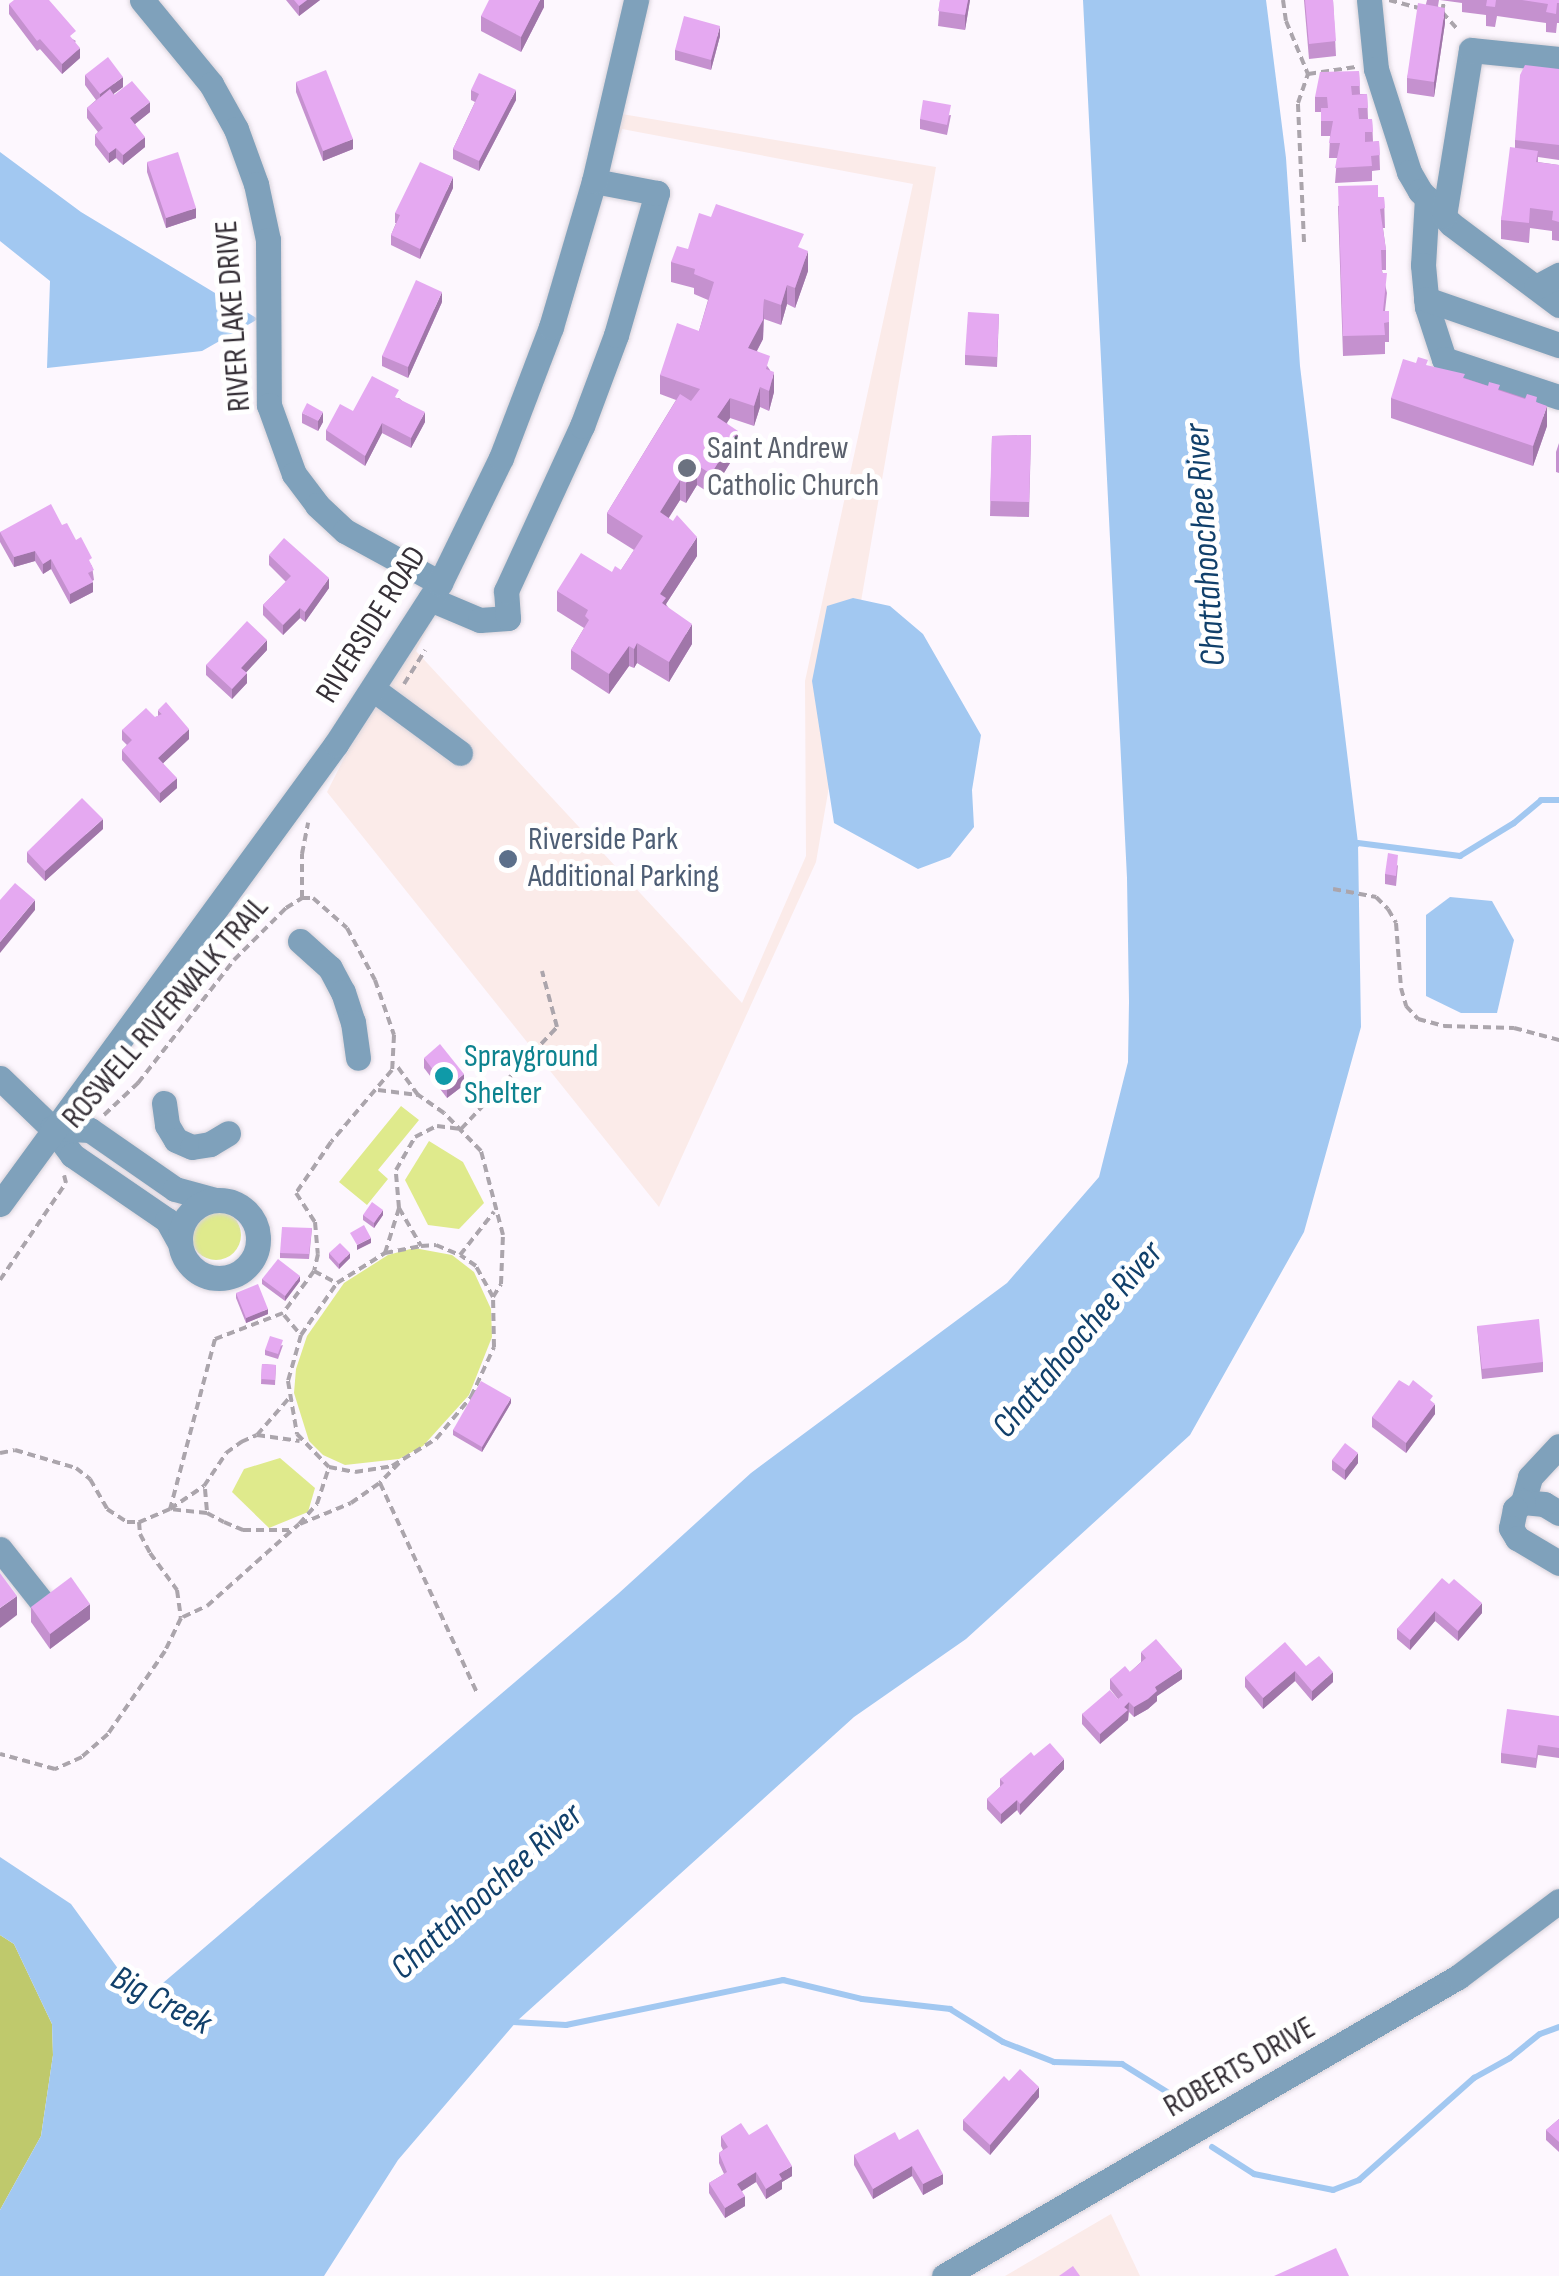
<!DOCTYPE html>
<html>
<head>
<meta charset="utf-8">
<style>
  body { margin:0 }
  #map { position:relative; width:1559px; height:2276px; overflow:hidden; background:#fdf7fe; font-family:"Sofia Sans Condensed",sans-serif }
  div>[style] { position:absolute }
  .commercial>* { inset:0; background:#fbebe9 }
  .green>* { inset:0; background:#dfea8c }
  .round { border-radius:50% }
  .forest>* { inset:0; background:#bfc96c }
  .water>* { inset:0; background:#a2c8f1 }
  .stream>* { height:6px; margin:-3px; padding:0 3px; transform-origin:3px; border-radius:3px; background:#a2c8f1 }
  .path>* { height:4px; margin-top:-2px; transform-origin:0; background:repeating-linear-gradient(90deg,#aba5ac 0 8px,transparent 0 13px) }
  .roads { filter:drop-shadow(0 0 2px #d9d3da) drop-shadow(0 0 2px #d9d3da) }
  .minor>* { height:25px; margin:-12.5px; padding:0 12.5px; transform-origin:12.5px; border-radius:12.5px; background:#7fa1bb }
  .minor>.ring { margin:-12.5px; padding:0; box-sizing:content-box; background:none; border:25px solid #7fa1bb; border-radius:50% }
  .wall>* { inset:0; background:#c591cf }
  .shaded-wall>* { inset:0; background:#a076a9 }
  .building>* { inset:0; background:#e5a9f1 }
  .dots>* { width:28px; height:28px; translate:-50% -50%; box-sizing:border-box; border:5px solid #fff; border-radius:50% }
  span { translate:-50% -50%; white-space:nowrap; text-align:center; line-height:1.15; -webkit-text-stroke:10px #fff; paint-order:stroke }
  .street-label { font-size:32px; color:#363037 }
  .worship-label { font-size:32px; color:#5b616d }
  .left { translate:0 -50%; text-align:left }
  .service-label { font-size:32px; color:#4e5e75 }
  .culture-label { font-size:32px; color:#0d838f }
  .water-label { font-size:35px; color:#11406b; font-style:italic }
</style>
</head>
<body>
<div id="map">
  <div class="commercial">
    <i style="clip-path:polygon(evenodd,610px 112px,936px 167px,816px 862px,659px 1207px,327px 792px,493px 463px,610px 112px,622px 129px,913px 184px,805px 681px,806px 856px,742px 1003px,416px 651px,501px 485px,622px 129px)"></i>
    <i style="clip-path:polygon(1111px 2214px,1140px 2276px,1005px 2276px)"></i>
  </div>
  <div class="green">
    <i style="clip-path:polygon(401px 1106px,419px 1120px,378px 1170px,388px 1179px,367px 1205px,339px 1182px)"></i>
    <i style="clip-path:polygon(429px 1141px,463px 1162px,484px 1203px,459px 1229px,428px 1225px,405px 1180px)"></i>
    <i class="round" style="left:191px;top:1210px;width:50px;height:50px"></i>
    <i style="clip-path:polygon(414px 1248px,452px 1255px,474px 1272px,491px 1309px,492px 1337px,469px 1395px,423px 1446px,399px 1459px,345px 1465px,323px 1455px,309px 1441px,294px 1393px,296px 1369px,307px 1336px,344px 1283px,388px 1255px)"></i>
    <i style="clip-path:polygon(280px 1458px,315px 1488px,308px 1512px,269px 1528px,232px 1492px,244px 1469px)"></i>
  </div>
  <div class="forest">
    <i style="clip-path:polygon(0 1935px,14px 1944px,52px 2024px,53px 2055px,41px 2136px,0 2210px)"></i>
  </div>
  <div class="water">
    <i style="clip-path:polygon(1083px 0,1266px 0,1286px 158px,1300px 366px,1358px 843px,1361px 1027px,1304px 1232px,1190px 1435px,966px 1639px,854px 1717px,517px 2021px,398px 2160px,324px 2276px,0 2276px,0 2210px,41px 2136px,53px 2055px,52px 2024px,14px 1944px,0 1935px,0 1857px,71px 1904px,119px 1970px,136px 2006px,619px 1593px,751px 1473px,1007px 1283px,1099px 1177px,1128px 1062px,1129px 1002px,1127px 878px)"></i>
    <i style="clip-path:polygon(0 152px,81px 212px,258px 319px,202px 351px,47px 368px,50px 281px,0 241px)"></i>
    <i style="clip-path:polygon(853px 598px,890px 606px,923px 634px,981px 735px,972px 790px,974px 827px,950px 857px,918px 869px,834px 823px,812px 681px,827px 606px)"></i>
    <i style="clip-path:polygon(1450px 897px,1492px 901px,1514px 940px,1497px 1013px,1461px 1013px,1426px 996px,1426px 915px)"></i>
  </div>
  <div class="stream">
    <i style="left:1352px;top:849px;width:8px;rotate:-45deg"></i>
    <i style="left:1358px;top:843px;width:103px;rotate:7.3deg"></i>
    <i style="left:1460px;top:856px;width:63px;rotate:-31.4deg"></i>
    <i style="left:1514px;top:823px;width:35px;rotate:-40deg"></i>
    <i style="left:1541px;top:800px;width:18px"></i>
    <i style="left:513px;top:2022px;width:53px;rotate:3.2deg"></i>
    <i style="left:566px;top:2025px;width:222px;rotate:-11.7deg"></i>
    <i style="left:783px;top:1980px;width:81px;rotate:13.5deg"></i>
    <i style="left:862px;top:1999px;width:89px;rotate:6.5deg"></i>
    <i style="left:950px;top:2009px;width:62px;rotate:31.9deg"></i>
    <i style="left:1003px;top:2042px;width:55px;rotate:21.4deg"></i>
    <i style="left:1054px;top:2062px;width:68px;rotate:1.7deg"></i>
    <i style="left:1122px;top:2064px;width:68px;rotate:31.8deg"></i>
    <i style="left:1212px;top:2147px;width:50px;rotate:32.7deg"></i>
    <i style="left:1254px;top:2174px;width:81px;rotate:11.4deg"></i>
    <i style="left:1333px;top:2190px;width:28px;rotate:-21deg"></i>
    <i style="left:1359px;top:2180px;width:154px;rotate:-41.6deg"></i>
    <i style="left:1474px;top:2078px;width:41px;rotate:-29.1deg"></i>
    <i style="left:1510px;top:2058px;width:38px;rotate:-39deg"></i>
    <i style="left:1540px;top:2034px;width:20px;rotate:-20deg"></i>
  </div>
  <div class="path">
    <i style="left:1283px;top:0;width:21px;rotate:82deg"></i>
    <i style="left:1286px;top:21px;width:57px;rotate:67.5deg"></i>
    <i style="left:1389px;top:0;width:30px;rotate:15deg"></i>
    <i style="left:1442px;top:12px;width:25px;rotate:48deg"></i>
    <i style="left:1442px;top:12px;width:10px;rotate:-79deg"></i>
    <i style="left:1304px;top:242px;width:139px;rotate:-92.5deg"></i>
    <i style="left:1298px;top:103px;width:31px;rotate:-71deg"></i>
    <i style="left:1308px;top:74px;width:48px;rotate:-8.5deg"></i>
    <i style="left:404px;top:684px;width:40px;rotate:-58deg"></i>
    <i style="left:1333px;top:889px;width:44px;rotate:10.5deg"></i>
    <i style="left:1376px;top:897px;width:17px;rotate:45deg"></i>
    <i style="left:1388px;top:909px;width:16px;rotate:60deg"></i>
    <i style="left:1396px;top:923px;width:65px;rotate:85.6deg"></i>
    <i style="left:1401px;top:988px;width:19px;rotate:74deg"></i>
    <i style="left:1406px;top:1006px;width:18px;rotate:47deg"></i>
    <i style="left:1418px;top:1019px;width:27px;rotate:15deg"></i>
    <i style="left:1444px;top:1026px;width:70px;rotate:1.6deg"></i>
    <i style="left:1514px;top:1028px;width:47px;rotate:14.9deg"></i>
    <i style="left:302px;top:898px;width:44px;rotate:-90deg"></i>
    <i style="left:302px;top:854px;width:32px;rotate:-79deg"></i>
    <i style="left:378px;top:1090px;width:40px;rotate:7.1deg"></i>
    <i style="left:104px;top:1115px;width:47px;rotate:-43.3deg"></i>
    <i style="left:138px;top:1083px;width:156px;rotate:-52deg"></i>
    <i style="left:234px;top:960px;width:74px;rotate:-45deg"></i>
    <i style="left:286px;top:908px;width:19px;rotate:-32deg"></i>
    <i style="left:302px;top:898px;width:11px"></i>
    <i style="left:313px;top:898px;width:45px;rotate:41.4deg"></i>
    <i style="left:347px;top:928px;width:59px;rotate:61.7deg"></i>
    <i style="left:375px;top:980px;width:58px;rotate:70.9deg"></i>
    <i style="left:394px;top:1035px;width:35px;rotate:93deg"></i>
    <i style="left:392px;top:1070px;width:94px;rotate:130.3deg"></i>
    <i style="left:331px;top:1142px;width:62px;rotate:124.5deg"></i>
    <i style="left:296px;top:1193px;width:35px;rotate:57deg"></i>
    <i style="left:315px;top:1222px;width:32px;rotate:85deg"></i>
    <i style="left:318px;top:1254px;width:17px;rotate:103deg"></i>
    <i style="left:314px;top:1271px;width:52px;rotate:126.4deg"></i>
    <i style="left:283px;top:1313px;width:73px;rotate:159.1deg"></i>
    <i style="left:215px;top:1339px;width:176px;rotate:104.8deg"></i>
    <i style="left:170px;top:1509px;width:34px;rotate:157deg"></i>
    <i style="left:399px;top:1208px;width:38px;rotate:-95deg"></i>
    <i style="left:396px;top:1170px;width:38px;rotate:-60deg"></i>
    <i style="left:415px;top:1137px;width:25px;rotate:-27deg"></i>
    <i style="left:437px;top:1126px;width:24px;rotate:7deg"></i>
    <i style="left:461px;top:1129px;width:140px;rotate:-46.7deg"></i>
    <i style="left:557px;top:1027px;width:58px;rotate:-105deg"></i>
    <i style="left:385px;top:1253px;width:47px;rotate:-72.7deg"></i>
    <i style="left:399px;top:1208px;width:44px;rotate:59.9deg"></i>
    <i style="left:421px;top:1246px;width:15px;rotate:-4deg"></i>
    <i style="left:436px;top:1245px;width:26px;rotate:23deg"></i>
    <i style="left:314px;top:1271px;width:26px;rotate:28deg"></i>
    <i style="left:337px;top:1283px;width:57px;rotate:-32deg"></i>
    <i style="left:385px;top:1253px;width:37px;rotate:-11deg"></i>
    <i style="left:0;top:1280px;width:117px;rotate:-55.8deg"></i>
    <i style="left:66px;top:1183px;width:8px;rotate:-104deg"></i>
    <i style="left:493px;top:1297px;width:35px;rotate:-119deg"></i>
    <i style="left:476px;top:1266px;width:19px;rotate:-145deg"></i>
    <i style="left:460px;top:1255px;width:55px;rotate:-51.7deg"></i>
    <i style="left:284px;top:1315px;width:26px;rotate:50deg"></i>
    <i style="left:301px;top:1335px;width:63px;rotate:-55.3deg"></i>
    <i style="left:301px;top:1335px;width:48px;rotate:105.8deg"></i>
    <i style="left:288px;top:1381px;width:54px;rotate:80.4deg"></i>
    <i style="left:297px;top:1434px;width:46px;rotate:45.9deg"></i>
    <i style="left:329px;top:1467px;width:26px;rotate:11deg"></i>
    <i style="left:355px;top:1472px;width:37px;rotate:-9deg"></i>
    <i style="left:392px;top:1466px;width:52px;rotate:-31.5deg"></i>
    <i style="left:436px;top:1439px;width:55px;rotate:-50.2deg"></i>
    <i style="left:471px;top:1397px;width:55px;rotate:-65.3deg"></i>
    <i style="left:494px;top:1347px;width:50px;rotate:-91.1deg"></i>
    <i style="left:493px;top:1297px;width:15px;rotate:-58deg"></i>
    <i style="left:501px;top:1284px;width:49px;rotate:-87.7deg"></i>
    <i style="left:503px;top:1235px;width:87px;rotate:-104.7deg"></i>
    <i style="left:481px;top:1151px;width:53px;rotate:-134.2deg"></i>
    <i style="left:444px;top:1113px;width:32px;rotate:-145deg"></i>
    <i style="left:418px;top:1095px;width:39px;rotate:-126deg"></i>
    <i style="left:257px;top:1435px;width:49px;rotate:-49.1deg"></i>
    <i style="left:0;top:1453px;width:15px;rotate:-11deg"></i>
    <i style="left:15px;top:1450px;width:64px;rotate:16.4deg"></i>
    <i style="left:76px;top:1468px;width:18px;rotate:38deg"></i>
    <i style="left:90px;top:1479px;width:34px;rotate:60deg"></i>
    <i style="left:107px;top:1509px;width:24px;rotate:33deg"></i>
    <i style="left:127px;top:1522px;width:12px"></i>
    <i style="left:139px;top:1522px;width:12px;rotate:85deg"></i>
    <i style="left:140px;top:1534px;width:21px;rotate:62deg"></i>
    <i style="left:150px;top:1553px;width:46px;rotate:53.9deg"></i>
    <i style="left:177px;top:1590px;width:28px;rotate:82deg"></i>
    <i style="left:181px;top:1618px;width:37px;rotate:116deg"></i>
    <i style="left:165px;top:1651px;width:101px;rotate:124.5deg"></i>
    <i style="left:108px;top:1734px;width:35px;rotate:139deg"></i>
    <i style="left:82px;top:1757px;width:30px;rotate:156deg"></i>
    <i style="left:55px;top:1769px;width:57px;rotate:-164.7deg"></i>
    <i style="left:399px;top:1463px;width:28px;rotate:134deg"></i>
    <i style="left:380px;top:1483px;width:231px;rotate:65.2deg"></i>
    <i style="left:205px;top:1489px;width:24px;rotate:85deg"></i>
    <i style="left:207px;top:1513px;width:19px;rotate:28deg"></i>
    <i style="left:224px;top:1522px;width:21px;rotate:23deg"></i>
    <i style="left:243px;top:1530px;width:46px"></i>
    <i style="left:207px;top:1513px;width:37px;rotate:-174deg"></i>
    <i style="left:170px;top:1509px;width:41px;rotate:-34.1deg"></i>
    <i style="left:204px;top:1486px;width:40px;rotate:-56deg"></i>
    <i style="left:226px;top:1453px;width:19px;rotate:-36deg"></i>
    <i style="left:241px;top:1442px;width:17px;rotate:-24deg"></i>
    <i style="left:257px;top:1435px;width:43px;rotate:7.9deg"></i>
    <i style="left:300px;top:1524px;width:55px;rotate:-22.4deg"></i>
    <i style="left:351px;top:1503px;width:35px;rotate:-35deg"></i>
    <i style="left:183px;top:1617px;width:26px;rotate:-25deg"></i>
    <i style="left:207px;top:1606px;width:123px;rotate:-41.7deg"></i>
    <i style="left:299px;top:1524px;width:27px;rotate:-48deg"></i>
    <i style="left:317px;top:1504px;width:39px;rotate:-72deg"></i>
  </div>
  <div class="roads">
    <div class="minor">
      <i style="left:142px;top:0;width:109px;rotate:50.6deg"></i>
      <i style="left:211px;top:84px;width:51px;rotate:60.9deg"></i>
      <i style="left:236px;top:129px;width:59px;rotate:70deg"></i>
      <i style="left:256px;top:184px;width:57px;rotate:77.9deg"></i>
      <i style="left:268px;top:240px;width:165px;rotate:89.7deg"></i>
      <i style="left:269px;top:405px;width:73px;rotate:70.1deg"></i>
      <i style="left:294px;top:474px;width:39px;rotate:53deg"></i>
      <i style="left:317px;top:505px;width:38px;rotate:43deg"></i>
      <i style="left:345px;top:531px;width:108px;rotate:28.7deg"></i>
      <i style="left:1369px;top:0;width:69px;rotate:84.2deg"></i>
      <i style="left:1376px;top:69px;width:108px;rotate:72.2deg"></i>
      <i style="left:1409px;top:172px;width:22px;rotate:60deg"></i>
      <i style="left:1420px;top:191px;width:45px;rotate:46.8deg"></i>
      <i style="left:1451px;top:224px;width:135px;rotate:36.9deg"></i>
      <i style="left:1427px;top:198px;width:67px;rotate:93.4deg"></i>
      <i style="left:1423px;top:265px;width:42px;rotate:84.6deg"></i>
      <i style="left:1427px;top:307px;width:55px;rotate:71.9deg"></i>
      <i style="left:1444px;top:359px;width:121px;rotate:18.3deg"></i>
      <i style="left:1444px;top:216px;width:168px;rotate:-80.8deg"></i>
      <i style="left:1471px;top:50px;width:88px;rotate:5.8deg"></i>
      <i style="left:1536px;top:287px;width:26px;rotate:-28deg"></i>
      <i style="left:1426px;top:299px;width:141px;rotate:19.1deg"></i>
      <i style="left:430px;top:599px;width:54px;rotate:22.8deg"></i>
      <i style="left:480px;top:620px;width:28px;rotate:-4deg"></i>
      <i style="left:508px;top:618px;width:27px;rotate:-94deg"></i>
      <i style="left:506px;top:591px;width:182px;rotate:-65.3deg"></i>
      <i style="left:582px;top:426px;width:97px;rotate:-69.5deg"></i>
      <i style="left:616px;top:335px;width:148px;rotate:-73.9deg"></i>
      <i style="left:657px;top:193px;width:64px;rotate:-169.2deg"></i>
      <i style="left:373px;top:689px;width:108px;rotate:36.3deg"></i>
      <i style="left:300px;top:941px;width:40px;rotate:42deg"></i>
      <i style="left:330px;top:968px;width:27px;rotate:62deg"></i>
      <i style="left:343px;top:992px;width:32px;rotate:72deg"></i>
      <i style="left:353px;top:1022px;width:36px;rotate:82deg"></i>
      <i style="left:0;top:1078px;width:72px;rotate:43.9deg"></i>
      <i style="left:52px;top:1128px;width:34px;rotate:53deg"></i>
      <i style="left:72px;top:1155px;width:115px;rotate:34.4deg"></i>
      <i style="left:167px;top:1220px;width:26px;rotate:61deg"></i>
      <i style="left:164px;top:1103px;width:22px;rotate:82deg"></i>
      <i style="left:167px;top:1125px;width:17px;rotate:59deg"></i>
      <i style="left:176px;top:1140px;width:17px;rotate:24deg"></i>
      <i style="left:192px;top:1147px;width:18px;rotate:-9deg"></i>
      <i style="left:210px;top:1144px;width:21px;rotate:-31deg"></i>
      <i style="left:52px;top:1128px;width:38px;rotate:3deg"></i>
      <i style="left:90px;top:1130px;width:103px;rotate:34.8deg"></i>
      <i style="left:175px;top:1189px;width:41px;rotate:15.4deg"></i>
      <i class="ring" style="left:180px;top:1200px;width:53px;height:53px"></i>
      <i style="left:0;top:1204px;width:570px;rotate:-53.85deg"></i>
      <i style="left:336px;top:744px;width:192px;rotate:-57.1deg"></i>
      <i style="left:440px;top:583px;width:139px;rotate:-64deg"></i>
      <i style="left:501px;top:458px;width:140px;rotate:-69.1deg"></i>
      <i style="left:551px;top:327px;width:152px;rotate:-73.6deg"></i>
      <i style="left:594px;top:181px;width:186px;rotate:-76.9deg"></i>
      <i style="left:1523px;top:1502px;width:26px;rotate:-74deg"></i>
      <i style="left:1530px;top:1477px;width:42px;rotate:-46.9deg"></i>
      <i style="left:1559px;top:1513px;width:17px;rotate:-149deg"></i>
      <i style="left:1544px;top:1504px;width:21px;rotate:-175deg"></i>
      <i style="left:1523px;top:1502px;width:11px;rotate:139deg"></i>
      <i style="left:1515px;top:1509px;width:19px;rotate:102deg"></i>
      <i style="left:1511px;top:1528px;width:12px;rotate:59deg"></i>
      <i style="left:1517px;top:1538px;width:49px;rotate:30.8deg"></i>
      <i style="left:0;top:1549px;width:66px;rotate:51.7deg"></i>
      <i style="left:944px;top:2276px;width:595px;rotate:-30.19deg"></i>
      <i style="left:1458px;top:1977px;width:126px;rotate:-37deg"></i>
    </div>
  </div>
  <div class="wall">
    <i style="clip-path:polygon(286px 0,320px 0,299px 16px)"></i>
    <i style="clip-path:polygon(544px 0,544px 7px,521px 52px,481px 31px,481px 16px)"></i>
    <i style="clip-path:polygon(940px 0,970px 0,965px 30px,938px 26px)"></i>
    <i style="clip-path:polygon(1304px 0,1333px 0,1336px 56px,1309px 59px)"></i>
    <i style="clip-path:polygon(1427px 0,1439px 0,1438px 6px,1445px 23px,1434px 97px,1407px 93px,1407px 78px)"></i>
    <i style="clip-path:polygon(1440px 0,1559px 0,1559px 23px,1557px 23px,1556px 33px,1546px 32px,1546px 23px,1497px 16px,1495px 27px,1486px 26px,1486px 15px,1462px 12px,1462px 3px)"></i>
    <i style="clip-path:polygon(9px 4px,76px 41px,75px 42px,80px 58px,62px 74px,40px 49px,37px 51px,9px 14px)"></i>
    <i style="clip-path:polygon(720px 36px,711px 70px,675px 60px,675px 50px)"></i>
    <i style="clip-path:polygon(1559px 69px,1559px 160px,1538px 157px,1538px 162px,1559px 165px,1559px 241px,1552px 240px,1552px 231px,1530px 228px,1529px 243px,1501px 239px,1501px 220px,1515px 148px,1515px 140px)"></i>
    <i style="clip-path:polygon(1359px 71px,1360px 94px,1367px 94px,1368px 119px,1372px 119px,1373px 142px,1379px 141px,1380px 170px,1372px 171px,1372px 181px,1335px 183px,1337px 158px,1329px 158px,1330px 136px,1321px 136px,1321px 112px,1315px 112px,1315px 97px)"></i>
    <i style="clip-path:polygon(85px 75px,123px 87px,113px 94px,150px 112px,135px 124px,145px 147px,123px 165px,116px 158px,109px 163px,95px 145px,95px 135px,98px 132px,87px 118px,87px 108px,96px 100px,85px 85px)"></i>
    <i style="clip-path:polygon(296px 82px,353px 149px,323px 161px,296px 92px)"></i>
    <i style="clip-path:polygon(471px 90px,516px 100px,479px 171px,453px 159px,453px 149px,475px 102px,471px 100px)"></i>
    <i style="clip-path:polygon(951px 115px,947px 135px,920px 129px,920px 119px)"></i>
    <i style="clip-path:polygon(147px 162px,196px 218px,166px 228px,147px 172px)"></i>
    <i style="clip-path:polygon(453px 188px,420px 259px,391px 245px,391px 235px,396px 223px,395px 223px,395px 213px)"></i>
    <i style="clip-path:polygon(1378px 197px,1384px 197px,1385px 228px,1383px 228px,1386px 250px,1386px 270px,1382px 270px,1387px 293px,1385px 311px,1389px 322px,1389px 342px,1385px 342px,1385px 354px,1343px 356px,1338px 206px)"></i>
    <i style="clip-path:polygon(688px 249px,804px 250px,808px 271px,795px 308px,787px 304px,781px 325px,764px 319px,763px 339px,757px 351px,770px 370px,774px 392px,769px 411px,760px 407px,754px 426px,730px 418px,727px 423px,738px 450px,711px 494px,697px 485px,686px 503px,680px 500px,668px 518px,697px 556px,666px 604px,692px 644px,669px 682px,637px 663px,634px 668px,629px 666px,609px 694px,571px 669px,571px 650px,584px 628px,557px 611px,557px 591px,612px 572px,621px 570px,634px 550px,607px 533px,607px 513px,676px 400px,660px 394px,660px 375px,699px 331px,708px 300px,694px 294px,694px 288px,671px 282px,671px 262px)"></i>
    <i style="clip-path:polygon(442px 302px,408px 378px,382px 366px,382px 356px)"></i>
    <i style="clip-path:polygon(999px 314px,997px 367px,965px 365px,965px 355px)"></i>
    <i style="clip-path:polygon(1428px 366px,1537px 402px,1547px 426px,1533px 466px,1391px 418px,1391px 398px)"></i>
    <i style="clip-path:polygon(399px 398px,425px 422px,411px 448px,382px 433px,365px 466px,326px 440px,326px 430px,353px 411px)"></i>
    <i style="clip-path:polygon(302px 413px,323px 422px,318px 431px,302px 423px)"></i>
    <i style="clip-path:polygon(1031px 435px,1029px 517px,990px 516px,992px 436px)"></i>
    <i style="clip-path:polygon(1559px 443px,1559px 473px,1556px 472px,1556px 452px)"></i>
    <i style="clip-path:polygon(62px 525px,92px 566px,94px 580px,92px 581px,93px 592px,70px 604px,51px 569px,43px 574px,35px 561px,14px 567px,0 542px,0 532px)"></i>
    <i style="clip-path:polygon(269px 555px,329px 588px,305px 622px,300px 618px,283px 635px,263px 615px,263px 605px,286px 582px,269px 565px)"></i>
    <i style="clip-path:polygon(267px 650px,246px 672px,247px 683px,232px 699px,206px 675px,206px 665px)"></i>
    <i style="clip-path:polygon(158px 710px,189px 739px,163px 763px,177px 788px,160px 803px,122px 760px,122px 750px,127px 745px,122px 740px,122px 730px,158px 716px)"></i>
    <i style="clip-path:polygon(103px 829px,45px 881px,27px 862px,27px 852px)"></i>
    <i style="clip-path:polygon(1398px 865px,1396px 886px,1385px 884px,1385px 874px)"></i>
    <i style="clip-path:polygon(424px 1058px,464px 1085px,447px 1098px,424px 1068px)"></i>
    <i style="clip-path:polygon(363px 1215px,383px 1215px,374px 1228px,363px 1220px)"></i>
    <i style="clip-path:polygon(312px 1228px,309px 1259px,280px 1258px,280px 1253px)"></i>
    <i style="clip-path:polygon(329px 1253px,350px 1258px,339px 1269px,329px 1258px)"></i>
    <i style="clip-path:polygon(262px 1279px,300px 1281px,285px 1301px,262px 1284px)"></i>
    <i style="clip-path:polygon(236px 1293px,268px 1314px,246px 1323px,236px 1298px)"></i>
    <i style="clip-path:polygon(1477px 1326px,1543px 1362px,1543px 1372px,1482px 1379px)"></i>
    <i style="clip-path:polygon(283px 1345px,278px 1359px,265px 1355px,265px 1350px)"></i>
    <i style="clip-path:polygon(262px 1364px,276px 1365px,275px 1385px,261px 1384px)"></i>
    <i style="clip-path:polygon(511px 1403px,482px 1452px,453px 1435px,453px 1430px)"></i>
    <i style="clip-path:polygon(1433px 1403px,1435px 1414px,1406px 1453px,1372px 1427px,1372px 1417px)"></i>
    <i style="clip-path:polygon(1332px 1460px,1358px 1463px,1345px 1480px,1332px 1470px)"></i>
    <i style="clip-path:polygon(1449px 1584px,1482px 1613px,1458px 1641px,1435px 1621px,1410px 1650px,1397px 1639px,1397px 1629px)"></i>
    <i style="clip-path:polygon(31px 1607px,90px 1619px,50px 1649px,31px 1622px)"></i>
    <i style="clip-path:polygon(1141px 1652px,1182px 1679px,1157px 1696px,1157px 1701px,1148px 1709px,1134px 1717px,1129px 1712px,1128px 1720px,1100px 1744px,1082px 1724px,1082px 1714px,1118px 1699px,1110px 1689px,1110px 1679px,1130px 1672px,1141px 1662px)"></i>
    <i style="clip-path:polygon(1306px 1666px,1333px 1682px,1312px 1701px,1295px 1681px,1263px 1709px,1245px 1687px,1245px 1677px)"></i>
    <i style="clip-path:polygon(1559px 1716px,1559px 1758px,1538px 1755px,1536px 1768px,1501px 1763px,1501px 1753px)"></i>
    <i style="clip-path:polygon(1034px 1756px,1064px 1769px,1020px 1815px,1017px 1810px,1001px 1824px,987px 1809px,987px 1799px,1000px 1787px,1000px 1779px)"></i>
    <i style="clip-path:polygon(1009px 2081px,1039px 2097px,990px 2155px,963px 2130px,963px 2120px)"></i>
    <i style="clip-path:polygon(1559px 2119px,1559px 2152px,1546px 2140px,1546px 2130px)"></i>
    <i style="clip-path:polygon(749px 2135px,792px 2176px,782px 2182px,782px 2189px,766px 2199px,756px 2182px,742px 2191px,745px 2206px,725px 2218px,709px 2193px,709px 2183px,724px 2174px,719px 2163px,719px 2153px,723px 2150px,721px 2146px,721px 2136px)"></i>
    <i style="clip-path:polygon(899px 2140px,943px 2184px,923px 2195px,912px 2176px,873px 2199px,854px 2165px,854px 2155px)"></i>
  </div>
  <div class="shaded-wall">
    <i style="clip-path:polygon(307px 0,320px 0,299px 16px,299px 6px)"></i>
    <i style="clip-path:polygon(540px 0,544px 0,544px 7px,521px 52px,521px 37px)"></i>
    <i style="clip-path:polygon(968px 0,970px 0,965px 30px,965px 15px)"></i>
    <i style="clip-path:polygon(1445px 8px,1445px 23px,1434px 97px,1434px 82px)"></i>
    <i style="clip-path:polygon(720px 26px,720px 36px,711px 70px,711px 60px)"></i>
    <i style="clip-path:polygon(80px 48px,80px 58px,62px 74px,62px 64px)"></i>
    <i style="clip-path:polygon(123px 77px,123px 87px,100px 104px,100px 94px)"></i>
    <i style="clip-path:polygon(516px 90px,516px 100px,479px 171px,479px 161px)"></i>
    <i style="clip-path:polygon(150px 102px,150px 112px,130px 128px,130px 118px)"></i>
    <i style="clip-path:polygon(145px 137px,145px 147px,123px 165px,123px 155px)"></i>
    <i style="clip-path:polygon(353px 139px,353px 149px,323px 161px,323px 151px)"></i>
    <i style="clip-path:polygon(116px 148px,116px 158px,109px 163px,109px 153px)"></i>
    <i style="clip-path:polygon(453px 177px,453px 188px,420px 259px,420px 249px)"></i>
    <i style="clip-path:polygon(196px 208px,196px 218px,166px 228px,166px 218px)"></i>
    <i style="clip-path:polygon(808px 251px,808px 271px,795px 308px,795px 288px)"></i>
    <i style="clip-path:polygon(787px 285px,787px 304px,781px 325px,781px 305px)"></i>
    <i style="clip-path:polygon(442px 292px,442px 302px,408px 378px,408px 367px)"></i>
    <i style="clip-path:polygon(764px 299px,763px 339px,748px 367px,748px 348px)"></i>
    <i style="clip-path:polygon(774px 372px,774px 392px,769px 411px,769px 391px)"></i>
    <i style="clip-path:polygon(760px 387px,760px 407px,754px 426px,754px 406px)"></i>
    <i style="clip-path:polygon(730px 398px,730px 418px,717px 437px,717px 417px)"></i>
    <i style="clip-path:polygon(1547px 406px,1547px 426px,1533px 466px,1533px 446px)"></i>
    <i style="clip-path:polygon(323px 412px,323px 422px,318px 431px,318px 421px)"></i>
    <i style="clip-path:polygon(425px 412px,425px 422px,411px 448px,411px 438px)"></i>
    <i style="clip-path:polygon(382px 423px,382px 433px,365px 466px,365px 456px)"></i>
    <i style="clip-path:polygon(738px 431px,738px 450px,711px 494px,711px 474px)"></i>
    <i style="clip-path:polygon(697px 465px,697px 485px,686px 503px,686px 483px)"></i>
    <i style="clip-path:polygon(680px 480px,680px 500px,660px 532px,660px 512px)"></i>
    <i style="clip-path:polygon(697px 537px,697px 556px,666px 604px,666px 618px,660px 594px)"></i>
    <i style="clip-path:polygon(35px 551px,35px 561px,14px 567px,14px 557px)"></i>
    <i style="clip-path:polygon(51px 559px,51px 569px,43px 574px,43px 564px)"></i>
    <i style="clip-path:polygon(329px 578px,329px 588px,305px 622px,305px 612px)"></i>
    <i style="clip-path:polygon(93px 582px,93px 592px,70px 604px,70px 594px)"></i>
    <i style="clip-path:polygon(300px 608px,300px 618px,283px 635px,283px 625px)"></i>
    <i style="clip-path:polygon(692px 624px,692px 644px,669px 682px,669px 662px)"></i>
    <i style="clip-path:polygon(267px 640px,267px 650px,241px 678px,241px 668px)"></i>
    <i style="clip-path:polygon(637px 643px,637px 663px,634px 668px,634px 649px)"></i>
    <i style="clip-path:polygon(629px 646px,629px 666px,609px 694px,609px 674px)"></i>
    <i style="clip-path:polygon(247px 673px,247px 683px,232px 699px,232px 689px)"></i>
    <i style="clip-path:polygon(189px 729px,189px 739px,158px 768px,158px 758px)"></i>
    <i style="clip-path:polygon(177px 778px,177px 788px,160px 803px,160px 793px)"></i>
    <i style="clip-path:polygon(103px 819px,103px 829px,45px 881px,45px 871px)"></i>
    <i style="clip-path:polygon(35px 900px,35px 910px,0 953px,0 942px)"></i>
    <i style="clip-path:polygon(464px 1074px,464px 1085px,447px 1098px,447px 1088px)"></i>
    <i style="clip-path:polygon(383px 1210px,383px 1215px,374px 1228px,374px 1223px)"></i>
    <i style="clip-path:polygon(371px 1238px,371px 1243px,357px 1250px,357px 1245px)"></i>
    <i style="clip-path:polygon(350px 1253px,350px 1258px,339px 1269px,339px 1264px)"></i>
    <i style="clip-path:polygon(300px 1276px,300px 1281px,285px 1301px,285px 1296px)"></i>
    <i style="clip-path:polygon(268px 1309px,268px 1314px,246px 1323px,246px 1318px)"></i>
    <i style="clip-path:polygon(511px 1398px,511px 1403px,482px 1452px,482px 1447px)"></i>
    <i style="clip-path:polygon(1435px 1404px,1435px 1414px,1406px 1453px,1406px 1443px)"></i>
    <i style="clip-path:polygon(1358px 1453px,1358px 1463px,1345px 1480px,1345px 1470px)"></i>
    <i style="clip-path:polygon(17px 1596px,17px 1615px,0 1628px,0 1608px)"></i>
    <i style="clip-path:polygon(1482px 1603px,1482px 1613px,1458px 1641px,1458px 1631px)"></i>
    <i style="clip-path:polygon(90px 1604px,90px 1619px,50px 1649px,50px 1634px)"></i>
    <i style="clip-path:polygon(1435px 1611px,1435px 1621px,1410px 1650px,1410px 1640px)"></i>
    <i style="clip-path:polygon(1182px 1669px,1182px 1679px,1157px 1696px,1157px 1701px,1148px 1709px,1134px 1717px,1134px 1707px,1155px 1687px)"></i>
    <i style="clip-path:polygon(1295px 1671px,1295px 1681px,1263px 1709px,1263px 1698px)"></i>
    <i style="clip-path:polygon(1333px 1672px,1333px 1682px,1312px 1701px,1312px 1691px)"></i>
    <i style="clip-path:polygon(1129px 1702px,1128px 1720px,1100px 1744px,1100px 1734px)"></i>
    <i style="clip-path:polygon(1064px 1759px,1064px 1769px,1020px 1815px,1020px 1804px)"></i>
    <i style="clip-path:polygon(1017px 1800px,1017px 1810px,1001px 1824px,1001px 1814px)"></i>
    <i style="clip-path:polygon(1039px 2087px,1039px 2097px,990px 2155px,990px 2145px)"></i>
    <i style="clip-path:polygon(792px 2166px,792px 2176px,782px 2182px,782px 2189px,766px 2199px,766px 2189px,779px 2174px)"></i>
    <i style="clip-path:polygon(912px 2166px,912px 2176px,873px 2199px,873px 2189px)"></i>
    <i style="clip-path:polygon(756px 2172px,756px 2182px,737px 2194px,737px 2184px)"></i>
    <i style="clip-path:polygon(943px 2174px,943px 2184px,923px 2195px,923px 2184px)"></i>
    <i style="clip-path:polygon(745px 2196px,745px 2206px,725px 2218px,725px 2208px)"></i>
  </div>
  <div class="building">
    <i style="clip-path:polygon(14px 0,49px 0,76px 31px,70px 36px,80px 48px,62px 64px,40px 39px,37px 41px,9px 4px)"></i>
    <i style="clip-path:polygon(294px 0,307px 0,299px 6px)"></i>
    <i style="clip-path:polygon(489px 0,540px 0,521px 37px,481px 16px)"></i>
    <i style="clip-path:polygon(940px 0,968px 0,965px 15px,938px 11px)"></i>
    <i style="clip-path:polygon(1305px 0,1333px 0,1336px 41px,1309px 44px)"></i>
    <i style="clip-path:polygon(1487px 0,1496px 0,1495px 7px,1486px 6px)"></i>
    <i style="clip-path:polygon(1522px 0,1559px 0,1559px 3px,1557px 3px,1556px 14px,1546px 12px,1548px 4px)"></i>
    <i style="clip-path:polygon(1418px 3px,1445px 8px,1434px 82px,1407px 78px)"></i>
    <i style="clip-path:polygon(684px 16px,720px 26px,711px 60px,675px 50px)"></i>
    <i style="clip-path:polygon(108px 57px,123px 77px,100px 94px,85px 75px)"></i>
    <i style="clip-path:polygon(1525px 65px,1559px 69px,1559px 145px,1515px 140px,1520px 75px)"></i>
    <i style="clip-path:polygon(326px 70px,353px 139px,323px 151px,296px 82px)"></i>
    <i style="clip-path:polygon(1359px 71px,1360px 86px,1351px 86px,1352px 95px,1367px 94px,1368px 108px,1358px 108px,1359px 119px,1372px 119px,1373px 132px,1365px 132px,1365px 142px,1379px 141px,1380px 155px,1371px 156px,1372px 166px,1335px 168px,1340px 143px,1329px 143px,1333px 121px,1321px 121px,1321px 108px,1328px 108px,1327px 97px,1315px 97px,1320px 72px)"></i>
    <i style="clip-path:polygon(479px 73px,516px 90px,479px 161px,453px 149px,479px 94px,471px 90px)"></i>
    <i style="clip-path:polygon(132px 81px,150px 102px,130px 118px,145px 137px,123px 155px,116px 148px,109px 153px,95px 135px,103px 128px,87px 108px,110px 89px,114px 95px)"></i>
    <i style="clip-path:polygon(923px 100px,951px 105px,947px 125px,920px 119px)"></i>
    <i style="clip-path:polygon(1510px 147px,1538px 151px,1536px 162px,1559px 165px,1559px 222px,1552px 220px,1553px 211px,1530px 208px,1529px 223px,1501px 220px)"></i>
    <i style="clip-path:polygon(178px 152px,196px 208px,166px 218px,147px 162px)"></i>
    <i style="clip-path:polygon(420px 162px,453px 177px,420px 249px,391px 235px,400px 215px,395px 213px)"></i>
    <i style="clip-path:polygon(1378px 185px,1378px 197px,1384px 197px,1385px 208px,1380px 209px,1386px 250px,1381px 250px,1382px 273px,1387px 273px,1383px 311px,1389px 311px,1389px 322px,1384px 323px,1385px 335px,1343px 336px,1338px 186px)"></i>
    <i style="clip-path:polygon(716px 204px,804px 234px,798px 247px,808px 251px,795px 288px,787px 285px,781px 305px,764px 299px,763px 320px,748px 348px,770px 356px,766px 369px,774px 372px,769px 391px,760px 387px,754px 406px,730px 398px,717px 417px,738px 431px,711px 474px,697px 465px,686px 483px,680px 480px,660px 512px,673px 521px,677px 515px,697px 537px,660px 594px,666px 598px,662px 603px,692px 624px,669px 662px,637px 643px,634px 649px,629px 646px,609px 674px,571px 650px,589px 620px,585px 616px,588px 610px,557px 591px,581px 553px,612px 572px,615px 566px,621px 570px,643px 536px,607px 513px,680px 394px,691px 401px,700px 389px,660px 375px,677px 323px,699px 331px,714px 282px,694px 274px,695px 269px,671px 262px,677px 246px,688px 249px,699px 213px,711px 217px)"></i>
    <i style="clip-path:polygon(416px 280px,442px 292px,408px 367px,382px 356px)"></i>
    <i style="clip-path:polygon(968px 312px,999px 314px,997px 357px,965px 355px)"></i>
    <i style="clip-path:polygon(1418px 357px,1428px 360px,1426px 365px,1465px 374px,1463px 378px,1488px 386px,1489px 382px,1500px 385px,1498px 390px,1525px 399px,1527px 394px,1537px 397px,1536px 402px,1547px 406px,1533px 446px,1391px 398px,1403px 359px,1416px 363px)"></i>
    <i style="clip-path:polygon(372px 376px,399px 390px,395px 397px,425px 412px,411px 438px,382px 423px,365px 456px,326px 430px,340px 404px,353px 411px)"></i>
    <i style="clip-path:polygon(307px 403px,323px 412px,318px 421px,302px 413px)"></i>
    <i style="clip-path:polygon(1031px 435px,1029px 502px,990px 501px,992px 436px)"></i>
    <i style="clip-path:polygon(51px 504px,62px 525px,67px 523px,76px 540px,81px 537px,92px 558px,89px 560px,94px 570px,88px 573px,93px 582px,70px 594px,51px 559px,43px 564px,35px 551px,14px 557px,0 532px)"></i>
    <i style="clip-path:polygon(284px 538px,329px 578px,305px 612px,300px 608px,283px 625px,263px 605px,291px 576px,269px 555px)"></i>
    <i style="clip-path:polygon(247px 621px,267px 640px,241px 668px,247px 673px,232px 689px,206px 665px)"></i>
    <i style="clip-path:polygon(166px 702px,189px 729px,158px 758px,177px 778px,160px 793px,122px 750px,132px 740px,122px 730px,146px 708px,155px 717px,162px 714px,158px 710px)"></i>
    <i style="clip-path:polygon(82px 798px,103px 819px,45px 871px,27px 852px)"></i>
    <i style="clip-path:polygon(1388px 853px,1398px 855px,1396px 876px,1385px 874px)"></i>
    <i style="clip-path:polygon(15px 883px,35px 900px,0 942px,0 900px)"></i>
    <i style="clip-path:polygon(440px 1044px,464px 1074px,447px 1088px,424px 1058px)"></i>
    <i style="clip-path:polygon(372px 1202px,383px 1210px,374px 1223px,363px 1215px)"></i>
    <i style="clip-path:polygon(364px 1225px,371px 1238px,357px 1245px,350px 1233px)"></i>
    <i style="clip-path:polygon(282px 1227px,312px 1228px,309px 1254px,280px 1253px)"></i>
    <i style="clip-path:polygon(340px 1243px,350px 1253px,339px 1264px,329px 1253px)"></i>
    <i style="clip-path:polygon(278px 1259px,300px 1276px,285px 1296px,262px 1279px)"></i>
    <i style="clip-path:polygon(258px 1284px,268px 1309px,246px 1318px,236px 1293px)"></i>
    <i style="clip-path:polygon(1539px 1319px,1543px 1362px,1482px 1369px,1477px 1326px)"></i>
    <i style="clip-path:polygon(270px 1336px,283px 1340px,278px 1354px,265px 1350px)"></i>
    <i style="clip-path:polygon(262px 1364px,276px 1365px,275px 1380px,261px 1379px)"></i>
    <i style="clip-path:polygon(1399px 1380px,1409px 1386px,1413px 1380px,1433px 1396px,1430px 1400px,1435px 1404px,1406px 1443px,1372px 1417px)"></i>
    <i style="clip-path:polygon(481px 1381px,511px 1398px,482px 1447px,453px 1430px)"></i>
    <i style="clip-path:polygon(1345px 1443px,1358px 1453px,1345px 1470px,1332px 1460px)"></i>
    <i style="clip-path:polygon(0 1573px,17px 1596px,0 1608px)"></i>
    <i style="clip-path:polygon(71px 1577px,90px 1604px,50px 1634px,31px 1607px)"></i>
    <i style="clip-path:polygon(1442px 1578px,1449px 1584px,1454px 1579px,1482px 1603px,1458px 1631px,1435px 1611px,1410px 1640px,1397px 1629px)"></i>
    <i style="clip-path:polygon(1156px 1639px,1182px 1669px,1155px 1687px,1157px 1691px,1148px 1699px,1134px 1707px,1129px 1702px,1124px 1707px,1128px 1710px,1100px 1734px,1082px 1714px,1110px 1690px,1118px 1699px,1123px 1695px,1110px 1679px,1125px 1666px,1130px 1672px,1146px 1658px,1141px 1652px)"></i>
    <i style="clip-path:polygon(1285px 1642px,1306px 1666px,1319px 1656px,1333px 1672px,1312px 1691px,1295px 1671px,1263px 1698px,1245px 1677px)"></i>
    <i style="clip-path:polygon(1507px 1709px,1559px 1716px,1559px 1748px,1538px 1745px,1536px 1758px,1501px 1753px)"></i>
    <i style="clip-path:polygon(1050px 1743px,1064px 1759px,1020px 1804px,1017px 1800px,1001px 1814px,987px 1799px,1004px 1783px,1000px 1779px,1031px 1752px,1034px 1756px)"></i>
    <i style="clip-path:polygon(1020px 2069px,1039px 2087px,990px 2145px,963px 2120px,1004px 2076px,1009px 2081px)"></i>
    <i style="clip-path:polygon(1559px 2119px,1559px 2142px,1546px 2130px)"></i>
    <i style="clip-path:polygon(741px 2123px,749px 2135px,767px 2124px,792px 2166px,779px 2174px,782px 2179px,766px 2189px,756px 2172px,737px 2184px,745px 2196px,725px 2208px,709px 2183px,727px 2172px,719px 2153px,728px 2147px,721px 2136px)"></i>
    <i style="clip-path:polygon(918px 2129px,943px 2174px,923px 2184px,912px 2166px,873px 2189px,854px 2155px,895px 2132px,899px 2140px)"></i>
    <i style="clip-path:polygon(1336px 2248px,1349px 2276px,1274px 2276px)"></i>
    <i style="clip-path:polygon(1073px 2266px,1080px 2276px,1059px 2276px)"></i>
  </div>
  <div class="dots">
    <i style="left:687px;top:468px;background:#6b7280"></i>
    <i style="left:508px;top:859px;background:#5c6f8a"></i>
    <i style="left:444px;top:1076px;background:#0f9aa8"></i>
  </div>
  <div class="street-label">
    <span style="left:234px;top:316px;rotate:-94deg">RIVER LAKE DRIVE</span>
    <span style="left:372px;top:625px;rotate:-58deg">RIVERSIDE ROAD</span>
    <span style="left:166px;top:1013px;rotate:-49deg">ROSWELL RIVERWALK TRAIL</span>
    <span style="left:1240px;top:2068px;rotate:-30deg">ROBERTS DRIVE</span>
  </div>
  <div class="worship-label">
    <span class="left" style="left:707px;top:468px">Saint Andrew<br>Catholic Church</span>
  </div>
  <div class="service-label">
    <span class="left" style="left:528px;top:859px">Riverside Park<br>Additional Parking</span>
  </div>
  <div class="culture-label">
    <span class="left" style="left:464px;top:1076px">Sprayground<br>Shelter</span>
  </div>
  <div class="water-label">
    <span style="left:1206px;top:545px;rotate:-94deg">Chattahoochee River</span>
    <span style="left:1078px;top:1340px;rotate:-50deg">Chattahoochee River</span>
    <span style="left:487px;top:1892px;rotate:-42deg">Chattahoochee River</span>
    <span style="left:161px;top:2001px;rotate:28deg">Big Creek</span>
  </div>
</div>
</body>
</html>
